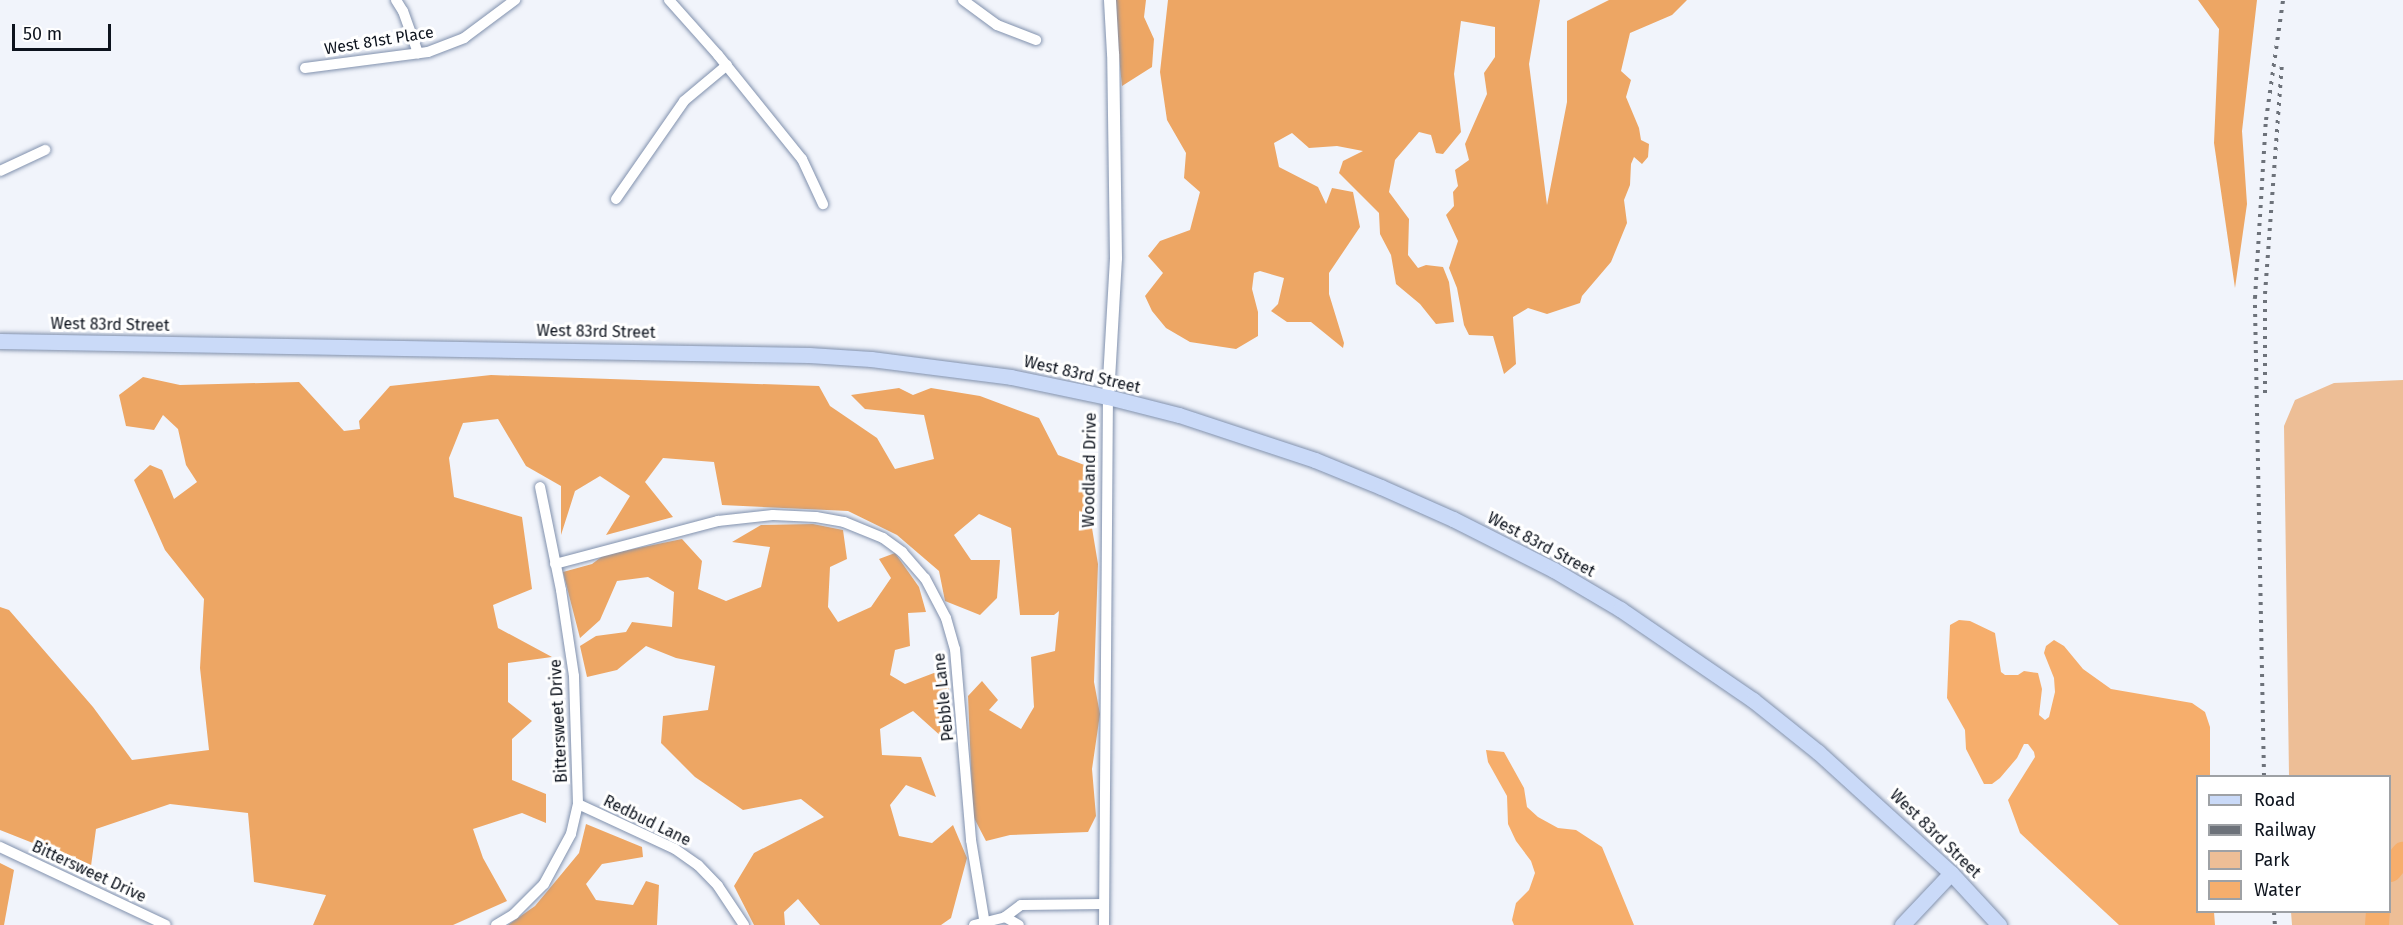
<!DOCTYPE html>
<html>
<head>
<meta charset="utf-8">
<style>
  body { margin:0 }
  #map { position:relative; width:2403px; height:925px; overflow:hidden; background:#f1f4fb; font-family:"Fira Sans",sans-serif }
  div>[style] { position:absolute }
  .green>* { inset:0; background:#edbe96 }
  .forest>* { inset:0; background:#eda664 }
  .water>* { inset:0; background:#f6ae6c }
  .river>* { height:24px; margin:-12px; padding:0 12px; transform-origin:12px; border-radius:12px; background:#f6ae6c }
  .roads { filter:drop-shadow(0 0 2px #8191ad) drop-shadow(0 0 2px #8191ad) }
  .minor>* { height:10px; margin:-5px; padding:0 5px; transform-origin:5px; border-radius:5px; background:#fff }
  .tertiary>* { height:12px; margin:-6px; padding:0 6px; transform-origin:6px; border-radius:6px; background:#fff }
  .secondary>* { height:15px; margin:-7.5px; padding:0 7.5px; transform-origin:7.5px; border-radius:7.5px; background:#cadaf8 }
  .rail>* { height:4px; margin-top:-2px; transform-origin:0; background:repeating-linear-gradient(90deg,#6d727a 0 3px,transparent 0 9px) }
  span { translate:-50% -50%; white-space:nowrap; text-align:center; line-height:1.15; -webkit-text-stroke:6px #fff; paint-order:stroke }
  .street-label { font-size:16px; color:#0d131d }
  .legend { position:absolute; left:2196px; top:775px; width:195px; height:138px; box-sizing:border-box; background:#fff; border:2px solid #9ea1a5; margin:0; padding:8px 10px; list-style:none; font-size:18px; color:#0d131d }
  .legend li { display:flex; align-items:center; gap:12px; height:30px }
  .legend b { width:30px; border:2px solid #9ea1a5 }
  .scale { position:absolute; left:12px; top:24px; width:99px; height:27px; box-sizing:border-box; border:3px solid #0d131d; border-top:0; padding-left:8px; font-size:18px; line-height:21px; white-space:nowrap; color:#0d131d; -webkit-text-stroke:4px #fff; paint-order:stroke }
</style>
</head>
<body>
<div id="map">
  <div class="green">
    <i style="clip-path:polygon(2403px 380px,2403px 925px,2292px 925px,2291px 912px,2390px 912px,2390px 776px,2289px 776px,2284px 426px,2295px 400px,2334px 383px)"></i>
  </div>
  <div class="forest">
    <i style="clip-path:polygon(1113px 0,1146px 0,1144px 17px,1154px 39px,1152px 67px,1122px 86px)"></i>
    <i style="clip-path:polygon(1168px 0,1540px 0,1529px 64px,1547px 205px,1567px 102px,1567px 21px,1609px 0,1687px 0,1672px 15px,1630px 33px,1621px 71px,1631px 80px,1626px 97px,1639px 128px,1641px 140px,1649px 144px,1648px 157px,1642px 164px,1634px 157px,1631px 164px,1630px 185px,1624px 200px,1627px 223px,1611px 262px,1582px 296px,1580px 303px,1547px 314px,1528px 308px,1513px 317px,1516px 364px,1504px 374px,1493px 336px,1469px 335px,1464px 325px,1457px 288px,1449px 268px,1458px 241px,1446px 215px,1454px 206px,1453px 192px,1458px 186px,1455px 170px,1469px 160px,1465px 144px,1487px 94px,1484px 73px,1495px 57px,1495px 27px,1461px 21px,1454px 74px,1461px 132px,1443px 154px,1436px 153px,1431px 135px,1419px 132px,1395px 160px,1389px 192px,1409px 219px,1408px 255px,1418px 268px,1426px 265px,1443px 267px,1449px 282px,1454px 322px,1436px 324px,1420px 304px,1396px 284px,1391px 255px,1380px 234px,1379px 213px,1339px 173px,1343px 161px,1363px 151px,1337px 146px,1309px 148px,1292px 133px,1274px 143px,1279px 167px,1318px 187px,1326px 204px,1332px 188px,1353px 192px,1360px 227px,1329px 273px,1329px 294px,1344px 343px,1343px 348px,1311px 322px,1287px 322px,1271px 311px,1278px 304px,1284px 278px,1260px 271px,1254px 273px,1252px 289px,1258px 312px,1258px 336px,1236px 349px,1190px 342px,1166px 328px,1152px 311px,1145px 296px,1163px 273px,1148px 256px,1160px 241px,1190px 230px,1200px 192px,1184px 178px,1186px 153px,1167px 120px,1160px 72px)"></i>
    <i style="clip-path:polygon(2198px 0,2257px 0,2242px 131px,2247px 204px,2235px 288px,2214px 143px,2219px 29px)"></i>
    <i style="clip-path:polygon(491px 375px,819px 386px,830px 406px,877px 438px,895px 469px,934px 459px,924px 415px,865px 409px,851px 395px,899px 388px,913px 395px,931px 388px,980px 396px,1039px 418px,1058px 455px,1087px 466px,1087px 498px,1098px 564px,1094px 682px,1100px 714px,1092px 769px,1096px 816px,1088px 832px,1010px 835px,986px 841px,973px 816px,968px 696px,982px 681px,998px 700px,989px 710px,1021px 729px,1034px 707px,1031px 657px,1055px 651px,1059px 611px,1054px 615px,1020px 615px,1011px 528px,979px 514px,954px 535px,971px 560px,1000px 560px,997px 598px,980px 615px,945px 601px,939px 571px,897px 535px,848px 511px,722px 505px,714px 462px,663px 458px,645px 482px,673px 517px,606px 535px,630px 496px,600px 476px,575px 491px,561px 535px,561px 486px,526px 466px,498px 419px,463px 423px,449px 458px,454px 497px,522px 517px,532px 589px,493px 605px,498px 628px,552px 657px,508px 663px,508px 702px,532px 721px,512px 739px,512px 780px,546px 794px,546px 823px,522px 813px,473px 829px,483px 858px,507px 901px,453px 925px,313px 925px,326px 895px,254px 882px,248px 813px,170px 804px,96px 829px,91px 866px,0 830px,0 607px,9px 610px,93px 707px,132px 760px,209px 750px,200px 668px,204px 599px,165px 550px,134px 480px,150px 465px,162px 470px,174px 499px,197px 482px,186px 465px,178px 429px,163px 415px,154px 430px,126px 426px,119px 395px,143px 377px,180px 385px,299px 382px,344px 431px,360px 429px,359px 421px,390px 386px)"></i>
    <i style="clip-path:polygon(813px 524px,843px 530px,847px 559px,830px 567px,828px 607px,838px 622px,871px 607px,891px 578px,879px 559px,895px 553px,919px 587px,926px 612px,908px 613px,910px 646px,895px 650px,890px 675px,905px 684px,947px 668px,952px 723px,943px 738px,913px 711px,880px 729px,882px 755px,921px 757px,936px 797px,906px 785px,890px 805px,899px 836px,932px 843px,953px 825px,967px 858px,951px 918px,941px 925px,820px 925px,798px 899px,784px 912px,785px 925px,754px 925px,734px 886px,754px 853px,824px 817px,801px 799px,743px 810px,695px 777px,661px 743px,663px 716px,708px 710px,715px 666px,676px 658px,646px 646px,617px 670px,587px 677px,580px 646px,596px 636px,626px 632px,632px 622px,672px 627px,674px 592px,648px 577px,617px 581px,600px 620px,580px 638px,563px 572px,592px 564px,604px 555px,682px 539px,702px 561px,698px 589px,726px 601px,761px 587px,770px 547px,732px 542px,761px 525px)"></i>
    <i style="clip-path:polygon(586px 824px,642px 847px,643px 857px,602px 864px,586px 884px,596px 900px,633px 905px,646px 881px,659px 885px,657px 925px,508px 925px,535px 906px,579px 853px)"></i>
    <i style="clip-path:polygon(0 863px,14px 870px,4px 925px,0 925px)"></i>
  </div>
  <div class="water">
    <i style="clip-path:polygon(1959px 620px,1970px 621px,1995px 633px,2001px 672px,2005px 675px,2018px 675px,2024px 671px,2038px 673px,2042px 689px,2039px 715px,2045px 720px,2049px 717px,2055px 692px,2054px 678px,2044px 653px,2046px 646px,2054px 640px,2064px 646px,2083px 669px,2111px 689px,2192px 703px,2205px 712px,2210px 727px,2210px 776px,2198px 776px,2198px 912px,2214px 912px,2215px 925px,2119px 925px,2020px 833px,2008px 800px,2035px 757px,2034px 752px,2028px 744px,2024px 744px,2017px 758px,2000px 778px,1992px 784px,1984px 784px,1966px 749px,1965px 730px,1947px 698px,1950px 625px)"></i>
    <i style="clip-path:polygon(1486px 750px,1504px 752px,1524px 788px,1527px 807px,1538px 817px,1558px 828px,1576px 830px,1602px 847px,1634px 925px,1514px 925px,1512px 920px,1516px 903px,1529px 890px,1535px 873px,1531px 861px,1516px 841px,1508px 824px,1507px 796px,1488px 762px)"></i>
  </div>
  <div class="river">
    <i style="left:2390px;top:870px;width:21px;rotate:-51deg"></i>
    <i style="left:2377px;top:925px;width:13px;rotate:-86deg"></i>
  </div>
  <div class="roads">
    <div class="minor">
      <i style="left:396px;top:0;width:13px;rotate:58deg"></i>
      <i style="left:403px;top:11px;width:45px;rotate:70.3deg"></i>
      <i style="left:669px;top:0;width:74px;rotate:48.3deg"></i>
      <i style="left:718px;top:55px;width:134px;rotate:51.1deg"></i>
      <i style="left:802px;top:159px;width:50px;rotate:65deg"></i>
      <i style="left:963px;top:0;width:42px;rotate:36.3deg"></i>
      <i style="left:997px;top:25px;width:42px;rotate:21deg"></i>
      <i style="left:305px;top:68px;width:124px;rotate:-7.4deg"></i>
      <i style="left:428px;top:52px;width:39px;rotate:-21deg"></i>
      <i style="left:464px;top:38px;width:64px;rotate:-36.7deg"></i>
      <i style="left:0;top:171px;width:50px;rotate:-25deg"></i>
      <i style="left:616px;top:199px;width:119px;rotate:-55.2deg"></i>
      <i style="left:684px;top:101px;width:56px;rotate:-39.9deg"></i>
      <i style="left:555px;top:564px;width:169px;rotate:-14.8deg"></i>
      <i style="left:718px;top:521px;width:55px;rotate:-6.2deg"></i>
      <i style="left:773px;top:515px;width:43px;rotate:2.7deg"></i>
      <i style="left:816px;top:517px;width:28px;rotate:10deg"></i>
      <i style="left:844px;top:522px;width:42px;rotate:22.3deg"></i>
      <i style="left:883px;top:538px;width:24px;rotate:36deg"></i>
      <i style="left:902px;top:552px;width:35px;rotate:49deg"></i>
      <i style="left:925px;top:578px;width:45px;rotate:62.3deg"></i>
      <i style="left:946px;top:618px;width:32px;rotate:74deg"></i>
      <i style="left:955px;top:649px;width:192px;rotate:85.2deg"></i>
      <i style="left:971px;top:840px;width:86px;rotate:80.6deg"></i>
      <i style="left:578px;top:804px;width:107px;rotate:24.9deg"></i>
      <i style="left:675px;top:849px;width:28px;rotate:35deg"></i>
      <i style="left:698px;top:865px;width:29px;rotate:46deg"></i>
      <i style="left:718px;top:886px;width:47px;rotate:56.3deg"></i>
      <i style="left:0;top:847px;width:183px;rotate:25.2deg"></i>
      <i style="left:1005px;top:917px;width:16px;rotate:30deg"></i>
      <i style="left:496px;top:925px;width:21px;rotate:-31deg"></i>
      <i style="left:514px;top:914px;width:42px;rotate:-45deg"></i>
      <i style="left:544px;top:884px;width:57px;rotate:-61.6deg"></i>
      <i style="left:571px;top:834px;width:31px;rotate:-77deg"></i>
      <i style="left:578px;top:804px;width:128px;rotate:-91.8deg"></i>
      <i style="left:574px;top:676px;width:87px;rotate:-98.6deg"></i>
      <i style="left:561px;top:590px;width:105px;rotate:-101.5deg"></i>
      <i style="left:974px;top:925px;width:32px;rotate:-14deg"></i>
      <i style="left:1005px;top:917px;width:20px;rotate:-37deg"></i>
      <i style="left:1021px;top:905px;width:83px;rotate:-0.7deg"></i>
      <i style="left:1104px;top:925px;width:528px;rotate:-89.57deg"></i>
    </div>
    <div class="tertiary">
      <i style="left:1108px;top:397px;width:139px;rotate:-86.7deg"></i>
      <i style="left:1116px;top:258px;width:204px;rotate:-90.8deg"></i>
      <i style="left:1113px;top:54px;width:54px;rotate:-93.2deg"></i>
    </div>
    <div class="secondary">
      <i style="left:0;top:341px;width:809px;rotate:0.99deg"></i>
      <i style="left:809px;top:355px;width:62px;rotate:3.7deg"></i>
      <i style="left:871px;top:359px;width:141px;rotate:7.3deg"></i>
      <i style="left:1011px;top:377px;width:99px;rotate:11.7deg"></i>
      <i style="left:1108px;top:397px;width:73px;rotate:14.2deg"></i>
      <i style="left:1179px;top:415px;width:143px;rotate:18.3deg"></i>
      <i style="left:1315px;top:460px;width:71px;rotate:22.2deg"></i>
      <i style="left:1381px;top:487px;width:79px;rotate:24deg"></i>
      <i style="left:1453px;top:519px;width:113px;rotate:26.8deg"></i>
      <i style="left:1554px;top:570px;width:77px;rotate:30.6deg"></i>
      <i style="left:1620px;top:609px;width:161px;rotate:34.4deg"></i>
      <i style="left:1753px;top:700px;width:83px;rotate:38.7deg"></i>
      <i style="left:1818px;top:752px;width:180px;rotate:42.3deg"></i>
      <i style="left:1951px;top:873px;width:71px;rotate:47.3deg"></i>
      <i style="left:1902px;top:925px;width:71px;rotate:-46.7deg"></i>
    </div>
  </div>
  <div class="rail">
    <i style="left:2265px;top:393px;width:99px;rotate:-90deg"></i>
    <i style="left:2265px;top:294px;width:232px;rotate:-85.8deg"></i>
    <i style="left:2264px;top:776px;width:478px;rotate:-91.1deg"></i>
    <i style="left:2255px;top:298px;width:178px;rotate:-86.5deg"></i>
    <i style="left:2266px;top:120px;width:121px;rotate:-81.9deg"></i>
    <i style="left:2274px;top:912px;width:13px;rotate:86deg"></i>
  </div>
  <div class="street-label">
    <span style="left:379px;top:41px;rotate:-9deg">West 81st Place</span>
    <span style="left:110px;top:325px;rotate:1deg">West 83rd Street</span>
    <span style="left:596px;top:332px;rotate:1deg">West 83rd Street</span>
    <span style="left:1082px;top:375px;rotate:13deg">West 83rd Street</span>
    <span style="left:1090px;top:470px;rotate:-89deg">Woodland Drive</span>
    <span style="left:1541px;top:545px;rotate:28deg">West 83rd Street</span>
    <span style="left:944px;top:697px;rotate:-96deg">Pebble Lane</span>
    <span style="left:559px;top:721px;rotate:-93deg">Bittersweet Drive</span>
    <span style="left:647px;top:821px;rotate:26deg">Redbud Lane</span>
    <span style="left:1935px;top:834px;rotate:44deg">West 83rd Street</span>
    <span style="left:89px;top:872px;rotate:25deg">Bittersweet Drive</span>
  </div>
  <ul class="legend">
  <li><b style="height:8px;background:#cadaf8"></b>Road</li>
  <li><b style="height:8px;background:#6d727a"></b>Railway</li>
  <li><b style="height:16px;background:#edbe96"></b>Park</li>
  <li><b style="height:16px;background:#f6ae6c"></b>Water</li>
  </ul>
  <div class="scale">50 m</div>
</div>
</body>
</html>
